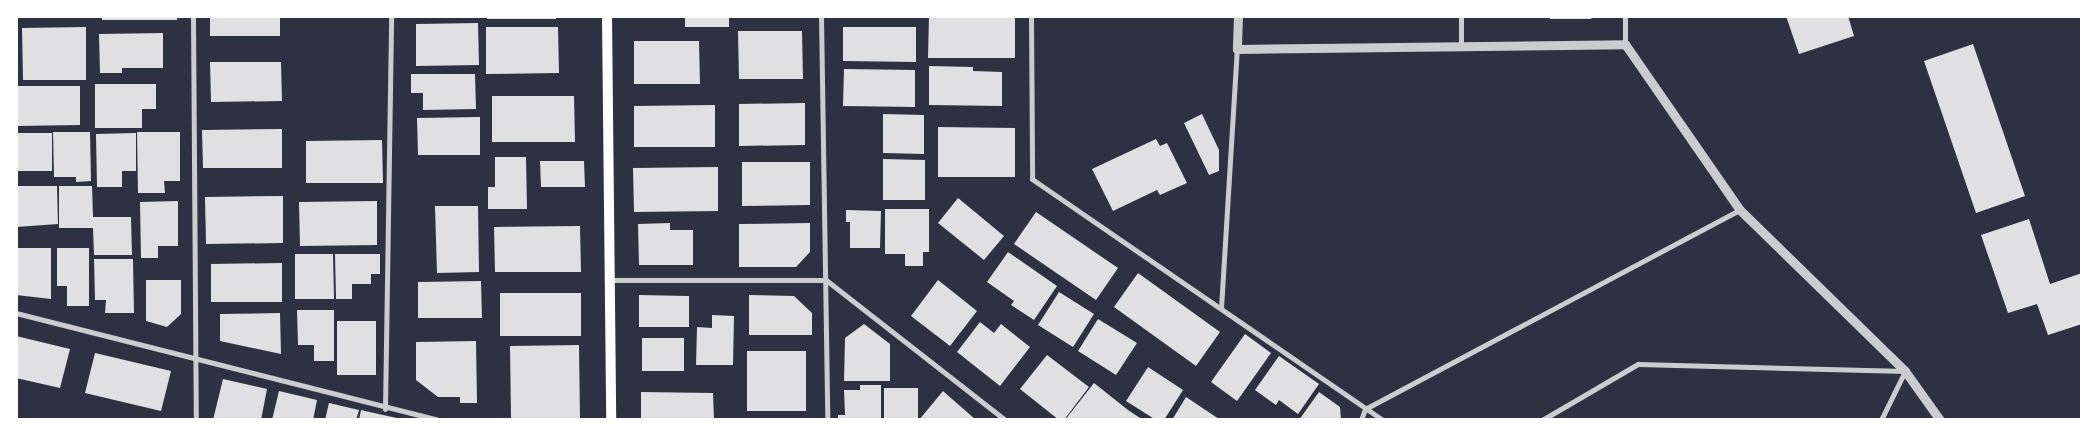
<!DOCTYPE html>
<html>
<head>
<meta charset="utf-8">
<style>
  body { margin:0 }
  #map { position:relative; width:2098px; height:436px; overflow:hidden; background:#2d3142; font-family:"PT Sans",sans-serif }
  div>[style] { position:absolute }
  .building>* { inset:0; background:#e0e0e3 }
  .minor>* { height:5px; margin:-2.5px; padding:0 2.5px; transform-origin:2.5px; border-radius:2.5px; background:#caccd0 }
  .tertiary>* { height:9px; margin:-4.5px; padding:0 4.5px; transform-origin:4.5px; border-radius:4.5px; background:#caccd0 }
  .secondary>* { height:10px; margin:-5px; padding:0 5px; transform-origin:5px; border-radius:5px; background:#fff }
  span { translate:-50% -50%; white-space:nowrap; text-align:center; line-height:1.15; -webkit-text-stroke:5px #fff; paint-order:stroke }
  .frame { position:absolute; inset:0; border:18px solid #fff; pointer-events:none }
</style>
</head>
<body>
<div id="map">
  <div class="building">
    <i style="clip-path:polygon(102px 16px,177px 16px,177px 20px,102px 20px)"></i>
    <i style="clip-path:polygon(210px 16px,280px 16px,280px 36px,210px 36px)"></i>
    <i style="clip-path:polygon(487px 16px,556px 16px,556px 19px,487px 19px)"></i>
    <i style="clip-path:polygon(685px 16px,729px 16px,729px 27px,685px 27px)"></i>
    <i style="clip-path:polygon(929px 16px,1015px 16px,1015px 58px,928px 58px)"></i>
    <i style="clip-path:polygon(1550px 16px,1593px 16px,1591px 19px,1550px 19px)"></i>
    <i style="clip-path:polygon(1786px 16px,1848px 16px,1854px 36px,1799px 54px)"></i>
    <i style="clip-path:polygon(478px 23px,479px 65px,416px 66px,416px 24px)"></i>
    <i style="clip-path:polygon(86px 27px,86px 80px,23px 80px,22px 28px)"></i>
    <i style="clip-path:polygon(486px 27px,558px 27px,559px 73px,486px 74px)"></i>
    <i style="clip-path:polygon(843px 27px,916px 27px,916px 62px,843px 61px)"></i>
    <i style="clip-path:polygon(738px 31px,802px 31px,803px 79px,739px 79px)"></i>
    <i style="clip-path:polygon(163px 33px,163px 68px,122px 68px,122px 73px,100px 73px,99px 34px)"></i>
    <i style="clip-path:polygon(634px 41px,699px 41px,700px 84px,634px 84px)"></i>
    <i style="clip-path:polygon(1973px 44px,2025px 196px,1976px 213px,1924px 61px)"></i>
    <i style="clip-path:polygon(210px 62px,281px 62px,282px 101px,211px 102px)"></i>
    <i style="clip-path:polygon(929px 66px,973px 67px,973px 71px,1002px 72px,1002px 106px,929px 105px)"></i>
    <i style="clip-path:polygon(844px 69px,915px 70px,915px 107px,843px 106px)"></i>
    <i style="clip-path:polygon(411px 74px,475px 74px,476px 109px,423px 110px,423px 93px,411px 93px)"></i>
    <i style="clip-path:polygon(95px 84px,156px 84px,156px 109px,142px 109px,142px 128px,95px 128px)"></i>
    <i style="clip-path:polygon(16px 86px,80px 86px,80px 125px,16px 126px)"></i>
    <i style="clip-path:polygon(492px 96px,574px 96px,575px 142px,492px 142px)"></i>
    <i style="clip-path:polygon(805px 103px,805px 145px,739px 146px,739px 104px)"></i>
    <i style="clip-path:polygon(715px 105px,715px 147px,634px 147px,634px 106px)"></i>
    <i style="clip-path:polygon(883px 114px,924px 115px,924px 154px,883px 153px)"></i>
    <i style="clip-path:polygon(1202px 114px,1219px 150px,1219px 171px,1209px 175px,1184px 123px)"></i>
    <i style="clip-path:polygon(480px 117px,480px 155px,418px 155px,417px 118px)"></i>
    <i style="clip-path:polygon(938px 127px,1015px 128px,1015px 177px,938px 177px)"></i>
    <i style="clip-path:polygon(282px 129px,282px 168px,203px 168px,202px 130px)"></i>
    <i style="clip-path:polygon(53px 132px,90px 132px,91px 181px,76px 182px,76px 177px,54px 177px)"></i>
    <i style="clip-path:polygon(137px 132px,180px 132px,180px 181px,164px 181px,165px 193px,138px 193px)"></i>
    <i style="clip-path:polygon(16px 133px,52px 133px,52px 171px,16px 171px)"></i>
    <i style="clip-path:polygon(136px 133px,136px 171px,122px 171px,122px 187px,97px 187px,96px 134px)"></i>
    <i style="clip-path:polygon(1156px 139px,1160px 146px,1167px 143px,1187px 183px,1160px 195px,1157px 190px,1113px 211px,1092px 169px)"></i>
    <i style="clip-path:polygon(382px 140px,383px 183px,306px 183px,306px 141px)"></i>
    <i style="clip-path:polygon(495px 157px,526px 157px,527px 209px,488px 209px,488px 187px,495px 187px)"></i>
    <i style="clip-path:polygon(883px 159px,925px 160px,925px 200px,883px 200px)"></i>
    <i style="clip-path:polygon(540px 161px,584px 161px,585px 187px,541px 187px)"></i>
    <i style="clip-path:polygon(742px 162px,810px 162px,810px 205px,742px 206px)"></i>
    <i style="clip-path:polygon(718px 167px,718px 211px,634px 212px,633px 168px)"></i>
    <i style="clip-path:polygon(16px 186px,57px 186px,58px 224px,16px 227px)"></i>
    <i style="clip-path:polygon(59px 186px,92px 186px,93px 217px,131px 217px,132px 255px,94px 255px,93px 228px,59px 228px)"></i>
    <i style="clip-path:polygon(283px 196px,283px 243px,206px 244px,205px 197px)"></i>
    <i style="clip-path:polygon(958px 198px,1004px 236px,984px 260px,938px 223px)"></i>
    <i style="clip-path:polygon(178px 201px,178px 246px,158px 246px,158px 258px,141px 258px,140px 202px)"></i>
    <i style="clip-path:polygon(377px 201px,377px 245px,300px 246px,299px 202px)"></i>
    <i style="clip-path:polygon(435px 206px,478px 206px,479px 272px,437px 273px)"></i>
    <i style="clip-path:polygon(885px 209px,929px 209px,929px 252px,923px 252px,923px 266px,905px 266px,905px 254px,885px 254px)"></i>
    <i style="clip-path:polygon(846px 210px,881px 211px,880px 248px,850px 248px,850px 222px,846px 222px)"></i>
    <i style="clip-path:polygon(1036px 212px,1118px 268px,1096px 300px,1014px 244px)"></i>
    <i style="clip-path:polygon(2029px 219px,2050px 284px,2082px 273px,2082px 324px,2048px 335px,2037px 304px,2008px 313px,1981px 235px)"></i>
    <i style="clip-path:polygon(670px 223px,670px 230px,693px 230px,693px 265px,639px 265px,638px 224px)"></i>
    <i style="clip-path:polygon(810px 223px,810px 252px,796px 267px,739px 267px,739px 224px)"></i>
    <i style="clip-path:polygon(580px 226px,581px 272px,495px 272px,494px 227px)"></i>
    <i style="clip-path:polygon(16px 248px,51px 248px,51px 299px,16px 295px)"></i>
    <i style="clip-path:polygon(57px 248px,89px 248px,89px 306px,67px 306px,67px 286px,57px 286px)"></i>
    <i style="clip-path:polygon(1008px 252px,1057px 286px,1034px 320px,1011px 305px,1014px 301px,987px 282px)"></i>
    <i style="clip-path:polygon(295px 254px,333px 254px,334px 299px,295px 299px)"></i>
    <i style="clip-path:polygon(335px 254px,380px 254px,380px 274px,371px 274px,371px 284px,352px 284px,352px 299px,336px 299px)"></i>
    <i style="clip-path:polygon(94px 259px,133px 259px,134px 313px,105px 313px,106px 300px,95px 300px)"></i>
    <i style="clip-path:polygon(282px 263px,282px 302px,211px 302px,211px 264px)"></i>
    <i style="clip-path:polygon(1138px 273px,1220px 332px,1196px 366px,1114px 307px)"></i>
    <i style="clip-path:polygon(146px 280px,181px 280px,181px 314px,167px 327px,146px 321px)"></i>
    <i style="clip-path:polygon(938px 280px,977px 311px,950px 346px,911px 316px)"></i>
    <i style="clip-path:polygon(481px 281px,482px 318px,418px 318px,418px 282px)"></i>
    <i style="clip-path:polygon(1059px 292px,1094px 314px,1073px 347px,1038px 325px)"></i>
    <i style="clip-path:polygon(500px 293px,581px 293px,581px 336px,500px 336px)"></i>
    <i style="clip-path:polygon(639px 295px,689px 296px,689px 327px,639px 327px)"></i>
    <i style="clip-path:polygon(749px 295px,794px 296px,812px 313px,812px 335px,749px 335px)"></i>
    <i style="clip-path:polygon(297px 310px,334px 310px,334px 361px,314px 361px,314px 345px,298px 345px)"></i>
    <i style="clip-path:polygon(280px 313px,281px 354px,220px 341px,220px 314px)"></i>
    <i style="clip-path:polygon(712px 315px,734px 316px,733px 365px,696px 365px,697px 327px,712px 328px)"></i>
    <i style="clip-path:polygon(1098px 319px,1137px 343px,1116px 375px,1078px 351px)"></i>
    <i style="clip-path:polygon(337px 321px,376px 321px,376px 375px,337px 375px)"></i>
    <i style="clip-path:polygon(980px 322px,994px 333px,1001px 324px,1030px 347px,1000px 386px,957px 352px)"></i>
    <i style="clip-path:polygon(864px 324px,890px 344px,890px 381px,844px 381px,845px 338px)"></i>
    <i style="clip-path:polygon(1245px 334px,1271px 353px,1237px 401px,1211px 382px)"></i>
    <i style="clip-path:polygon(16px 336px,70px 349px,60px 388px,16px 378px)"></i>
    <i style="clip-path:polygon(642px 338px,684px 338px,684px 371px,642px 371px)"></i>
    <i style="clip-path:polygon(476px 341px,477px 403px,460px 403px,460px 397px,438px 397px,416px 380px,416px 342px)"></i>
    <i style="clip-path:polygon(579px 345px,580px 420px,511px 418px,510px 346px)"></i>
    <i style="clip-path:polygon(747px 351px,806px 351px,806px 411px,747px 411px)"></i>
    <i style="clip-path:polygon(95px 353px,171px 371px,161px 411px,85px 393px)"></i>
    <i style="clip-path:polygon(1047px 355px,1089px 387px,1064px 420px,1059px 420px,1020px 389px)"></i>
    <i style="clip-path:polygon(1279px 356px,1319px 384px,1298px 414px,1279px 400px,1276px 405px,1255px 390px)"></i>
    <i style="clip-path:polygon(1148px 367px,1183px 390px,1164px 420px,1156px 420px,1126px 401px)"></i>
    <i style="clip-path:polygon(223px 379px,267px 389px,261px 420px,213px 420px)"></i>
    <i style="clip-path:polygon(1094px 383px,1128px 410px,1143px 420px,1065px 420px)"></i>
    <i style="clip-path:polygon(860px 385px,881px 385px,881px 420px,838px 420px,838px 415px,845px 415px,844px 390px,860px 390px)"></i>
    <i style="clip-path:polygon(884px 388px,918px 388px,918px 420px,884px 420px)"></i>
    <i style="clip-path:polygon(279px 391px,317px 400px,313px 420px,272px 420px)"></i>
    <i style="clip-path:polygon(943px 391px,976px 420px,919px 420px)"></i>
    <i style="clip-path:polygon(641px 392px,713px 393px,714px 420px,641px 420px)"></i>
    <i style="clip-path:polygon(1319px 392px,1340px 407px,1341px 420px,1299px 420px)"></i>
    <i style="clip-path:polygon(1186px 397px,1219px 419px,1219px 420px,1172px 420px)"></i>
    <i style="clip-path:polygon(329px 403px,359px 410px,356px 420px,325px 420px)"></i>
    <i style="clip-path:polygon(361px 410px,401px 419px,401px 420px,359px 420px)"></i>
  </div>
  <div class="minor">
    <i style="left:193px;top:16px;width:404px;rotate:89.6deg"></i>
    <i style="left:821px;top:16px;width:404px;rotate:89.1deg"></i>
    <i style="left:1031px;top:16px;width:163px;rotate:89.6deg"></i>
    <i style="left:1032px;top:179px;width:426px;rotate:34.5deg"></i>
    <i style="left:1625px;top:16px;width:28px;rotate:90deg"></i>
    <i style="left:1461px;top:47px;width:31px;rotate:-90deg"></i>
    <i style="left:611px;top:280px;width:215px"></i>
    <i style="left:826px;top:280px;width:227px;rotate:38deg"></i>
    <i style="left:1221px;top:308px;width:259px;rotate:-86.5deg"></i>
    <i style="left:16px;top:313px;width:435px;rotate:14.2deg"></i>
    <i style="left:385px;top:409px;width:393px;rotate:-89.1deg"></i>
    <i style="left:1361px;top:420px;width:12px;rotate:-70deg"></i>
    <i style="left:1365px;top:409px;width:425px;rotate:-28deg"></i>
    <i style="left:1542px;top:420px;width:111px;rotate:-30.3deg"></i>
    <i style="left:1638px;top:364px;width:267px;rotate:1.5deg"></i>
    <i style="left:1905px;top:371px;width:55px;rotate:116.1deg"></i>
  </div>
  <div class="tertiary">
    <i style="left:1238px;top:16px;width:33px;rotate:92deg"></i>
    <i style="left:1237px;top:49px;width:388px;rotate:-0.7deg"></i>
    <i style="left:1625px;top:44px;width:202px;rotate:55.3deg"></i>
    <i style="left:1740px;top:210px;width:231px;rotate:44.3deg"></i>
    <i style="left:1905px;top:371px;width:60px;rotate:54.5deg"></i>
  </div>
  <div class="secondary">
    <i style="left:607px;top:16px;width:404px;rotate:89.4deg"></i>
  </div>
  <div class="frame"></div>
</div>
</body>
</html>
